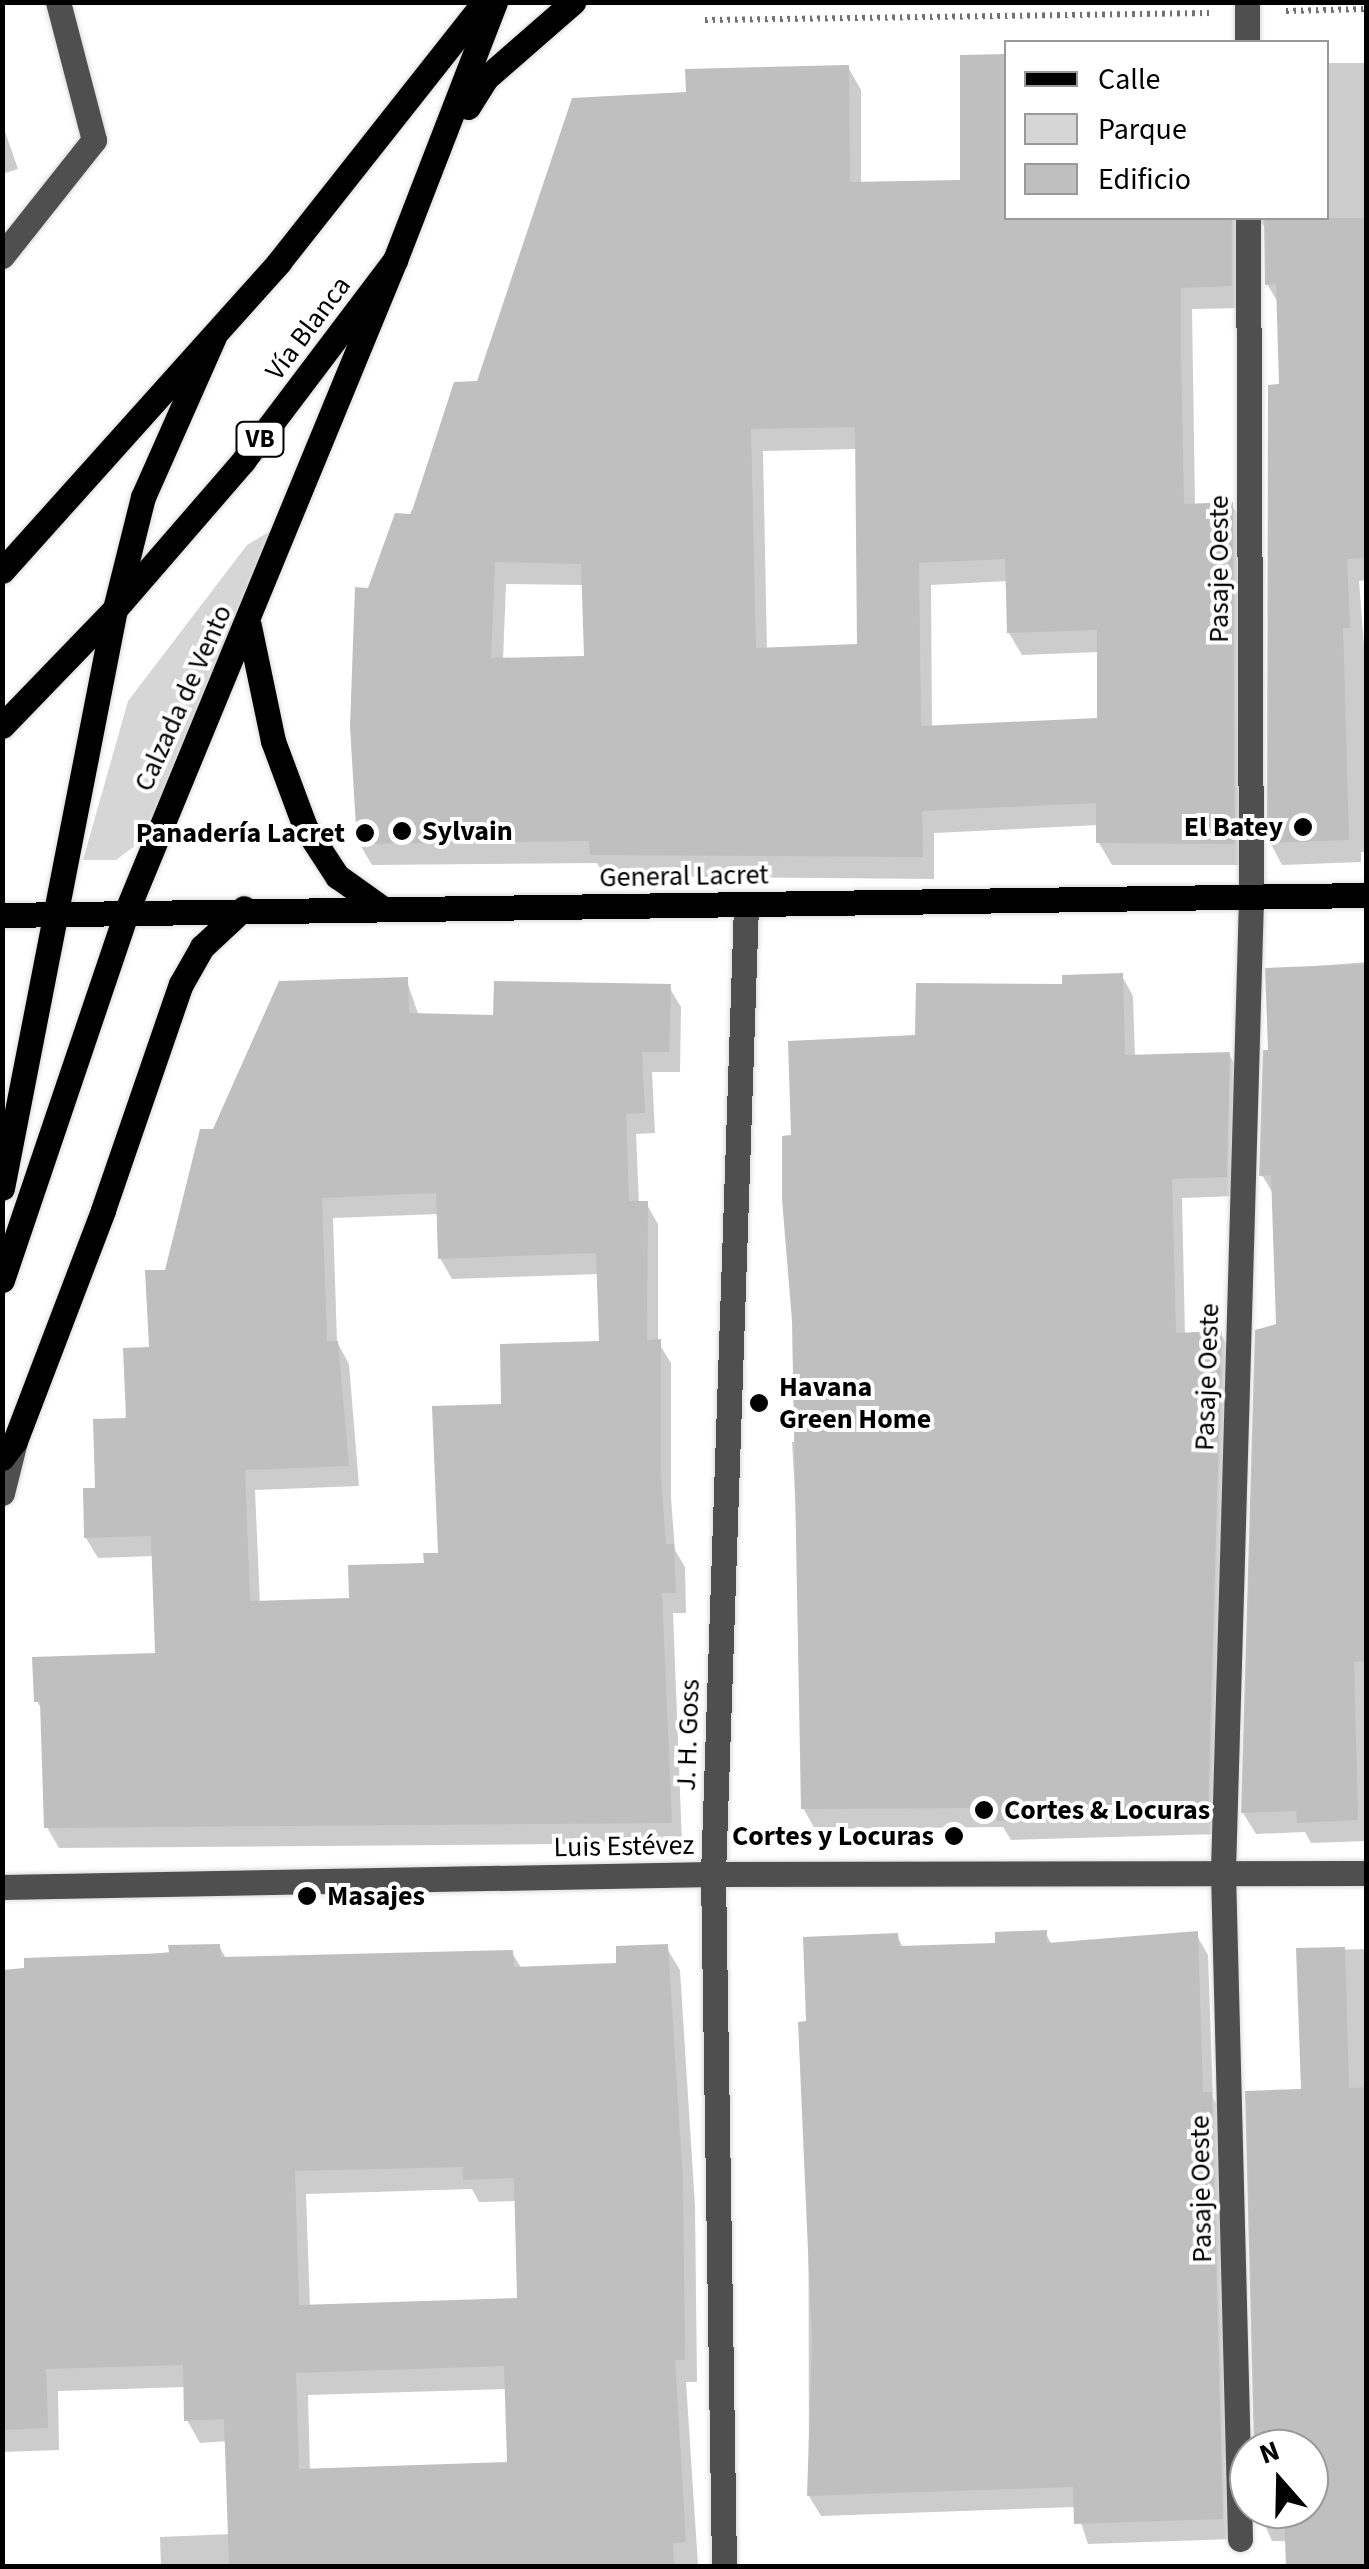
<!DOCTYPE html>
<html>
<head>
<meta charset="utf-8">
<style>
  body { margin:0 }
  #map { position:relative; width:1369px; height:2569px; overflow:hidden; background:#fff; font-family:"Source Sans 3",sans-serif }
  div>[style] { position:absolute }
  .green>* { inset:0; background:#d6d6d6 }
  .shadow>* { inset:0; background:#0003 }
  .building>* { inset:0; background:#bfbfbf }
  .path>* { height:6px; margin-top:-3px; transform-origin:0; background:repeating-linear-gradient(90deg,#717171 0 2.5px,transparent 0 7.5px) }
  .roads { filter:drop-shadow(0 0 2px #dbdbdb) drop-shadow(0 0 2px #dbdbdb) }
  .minor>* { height:25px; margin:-12.5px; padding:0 12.5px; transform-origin:12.5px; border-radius:12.5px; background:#4f4f4f }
  .major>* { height:25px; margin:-12.5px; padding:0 12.5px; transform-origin:12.5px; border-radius:12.5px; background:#000 }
  .dots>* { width:28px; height:28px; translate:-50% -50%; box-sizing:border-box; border:5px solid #fff; border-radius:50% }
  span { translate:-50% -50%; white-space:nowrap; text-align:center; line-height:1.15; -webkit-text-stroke:8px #fff; paint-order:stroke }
  .shield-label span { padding:2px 8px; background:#fff; border:2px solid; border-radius:8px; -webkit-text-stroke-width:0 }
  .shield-label { font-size:25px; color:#000; font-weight:700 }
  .street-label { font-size:28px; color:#000 }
  .poi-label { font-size:28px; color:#000; font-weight:700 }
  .right { translate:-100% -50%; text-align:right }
  .left { translate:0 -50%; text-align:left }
  .frame { position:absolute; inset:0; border:5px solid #000; pointer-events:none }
  .legend { position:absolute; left:1004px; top:40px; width:325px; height:180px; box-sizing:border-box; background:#fff; border:2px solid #999; margin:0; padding:12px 18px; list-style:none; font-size:30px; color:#000 }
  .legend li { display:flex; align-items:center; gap:20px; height:50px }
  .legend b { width:50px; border:2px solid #999 }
  .north { position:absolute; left:1229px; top:2429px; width:100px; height:100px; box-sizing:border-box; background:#fff; border:2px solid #999; border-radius:50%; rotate:340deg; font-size:28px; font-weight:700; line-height:40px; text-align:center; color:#000 }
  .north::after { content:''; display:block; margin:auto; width:35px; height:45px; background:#000; clip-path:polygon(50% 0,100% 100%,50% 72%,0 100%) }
</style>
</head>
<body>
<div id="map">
  <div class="green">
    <i style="clip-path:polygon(272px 530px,143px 840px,116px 860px,83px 860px,128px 701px,247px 545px)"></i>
  </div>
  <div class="shadow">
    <i style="clip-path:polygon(evenodd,1006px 55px,1006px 218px,1326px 218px,1326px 63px,1366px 63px,1366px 580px,1359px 581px,1366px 672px,1366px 852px,1361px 852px,1361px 862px,1282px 865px,1270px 842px,1282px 387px,1280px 306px,1267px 284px,1267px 228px,1261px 223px,1243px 240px,1244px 308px,1192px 309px,1195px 506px,1232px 505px,1244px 527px,1246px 865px,1112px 865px,1099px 843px,1099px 825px,934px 833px,934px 879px,605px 876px,597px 863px,372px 865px,359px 843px,370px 590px,478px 384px,688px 94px,848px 67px,861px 90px,861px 184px,963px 182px,962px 57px,1006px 55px,857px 449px,859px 646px,767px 650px,763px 451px,857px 449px,1006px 55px,1008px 581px,1009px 633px,1022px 655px,1099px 652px,1099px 720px,932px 728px,931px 585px,1008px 581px,1006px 55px,506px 584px,584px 585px,586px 658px,503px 660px,506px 584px)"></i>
    <i style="clip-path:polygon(2px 123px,18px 169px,2px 174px)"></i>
    <i style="clip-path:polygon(1366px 962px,1366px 1841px,1311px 1843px,1305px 1832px,1256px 1834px,1243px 1813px,1278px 1326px,1275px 1197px,1262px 1175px,1271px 1053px,1268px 970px)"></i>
    <i style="clip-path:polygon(1122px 976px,1133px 996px,1135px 1057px,1229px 1054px,1240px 1074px,1237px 1196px,1182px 1198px,1185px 1335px,1221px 1334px,1232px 1354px,1219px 1834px,1011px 1840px,1003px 1827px,815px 1829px,803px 1808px,805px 1673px,792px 1442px,798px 1442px,794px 1138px,918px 1038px,1065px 986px)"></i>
    <i style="clip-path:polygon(evenodd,406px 979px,419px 1016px,495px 1017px,669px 987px,681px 1007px,680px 1072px,652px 1072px,655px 1133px,636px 1134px,639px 1204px,646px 1203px,658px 1224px,658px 1342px,671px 1363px,671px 1498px,675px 1550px,685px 1567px,686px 1613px,673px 1613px,682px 1843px,59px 1848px,47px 1827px,43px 1712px,37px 1701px,158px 1656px,154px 1556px,98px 1558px,86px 1538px,98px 1490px,151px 1350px,167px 1272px,215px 1131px,406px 979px,439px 1214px,440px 1258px,452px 1279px,600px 1274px,602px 1344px,504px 1407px,441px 1555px,352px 1600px,260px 1604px,255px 1490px,359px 1486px,349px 1364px,337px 1342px,333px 1218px,439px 1214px)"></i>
    <i style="clip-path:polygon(1045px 1932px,1052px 1945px,1196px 1934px,1208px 1955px,1213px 2098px,1223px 2115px,1234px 2539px,1088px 2544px,1076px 2507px,821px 2516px,809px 2496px,808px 2024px,897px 1936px,904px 1949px,998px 1946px)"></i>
    <i style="clip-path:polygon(evenodd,219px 1946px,227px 1960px,512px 1953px,522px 1969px,619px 1966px,666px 1947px,680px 1970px,695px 2206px,697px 2382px,686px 2382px,698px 2565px,161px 2566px,160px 2537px,231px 2534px,228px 2441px,200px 2443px,187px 2420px,186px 2387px,58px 2391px,59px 2450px,2px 2452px,2px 1972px,219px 1946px,472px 2189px,479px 2202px,517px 2201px,520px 2300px,310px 2307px,306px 2194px,472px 2189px,219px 1946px,507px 2389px,510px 2464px,310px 2471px,308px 2395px,507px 2389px)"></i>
    <i style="clip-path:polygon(1366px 1949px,1366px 2566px,1288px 2566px,1287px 2541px,1272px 2541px,1258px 2509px,1309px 2509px,1299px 1951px)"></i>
  </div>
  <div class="building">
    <i style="clip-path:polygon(evenodd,1006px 54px,1006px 218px,1232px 218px,1232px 286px,1181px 288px,1181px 360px,1184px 504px,1233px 502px,1235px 844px,1096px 843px,1096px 803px,922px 811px,923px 857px,590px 855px,589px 841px,357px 844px,350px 726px,355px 587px,368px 588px,395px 513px,411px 514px,454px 382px,477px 381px,572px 98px,686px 92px,685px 69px,849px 65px,850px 182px,960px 180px,960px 55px,1006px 54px,855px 427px,857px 644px,756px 648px,751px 429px,855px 427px,1006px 54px,1005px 559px,1007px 633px,1097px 630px,1097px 718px,921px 726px,919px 563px,1005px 559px,1006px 54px,495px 562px,581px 564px,584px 656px,491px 658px,495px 562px)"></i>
    <i style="clip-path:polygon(1264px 218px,1366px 218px,1366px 558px,1347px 559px,1350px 628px,1343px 628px,1349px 840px,1267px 843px,1268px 385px,1279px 384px,1276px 284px,1265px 285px)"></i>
    <i style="clip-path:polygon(1365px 964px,1366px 1661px,1354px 1662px,1358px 1820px,1297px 1823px,1296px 1811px,1241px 1813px,1255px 1330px,1276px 1324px,1271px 1175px,1259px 1176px,1263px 1050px,1268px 1050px,1265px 968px)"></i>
    <i style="clip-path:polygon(1123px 973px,1125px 1055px,1230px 1052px,1227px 1177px,1172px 1179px,1176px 1333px,1222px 1331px,1208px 1814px,997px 1821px,996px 1808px,801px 1809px,792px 1321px,782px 1199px,782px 1136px,791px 1135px,788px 1041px,915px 1035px,916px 983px,1062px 984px,1062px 975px)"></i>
    <i style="clip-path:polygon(evenodd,408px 977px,409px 1013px,493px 1015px,494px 981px,671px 984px,669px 1052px,642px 1052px,645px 1113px,626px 1114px,629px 1201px,648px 1201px,647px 1340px,661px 1339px,661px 1476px,666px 1544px,674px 1544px,676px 1593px,662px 1593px,672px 1823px,44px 1828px,40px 1702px,34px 1702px,32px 1657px,155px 1653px,151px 1536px,84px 1538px,83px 1488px,95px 1488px,93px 1419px,126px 1418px,123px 1348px,149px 1347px,145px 1270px,165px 1270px,200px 1129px,213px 1129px,279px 981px,408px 977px,436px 1193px,438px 1259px,596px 1253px,599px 1341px,500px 1344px,501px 1404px,432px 1406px,438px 1553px,423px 1553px,424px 1563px,348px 1565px,349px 1598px,250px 1601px,245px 1470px,349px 1466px,338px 1341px,327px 1341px,322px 1198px,436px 1193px)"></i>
    <i style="clip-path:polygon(1047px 1930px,1047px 1943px,1198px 1931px,1203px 2092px,1212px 2092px,1223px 2519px,1074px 2524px,1073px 2487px,807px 2496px,812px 2342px,798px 2022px,806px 2021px,803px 1937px,898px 1933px,899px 1946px,995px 1943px,995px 1932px)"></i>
    <i style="clip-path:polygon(evenodd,220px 1944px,221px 1957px,513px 1950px,514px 1967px,616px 1963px,616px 1946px,668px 1944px,683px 2182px,685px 2360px,675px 2360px,686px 2542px,673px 2543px,674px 2566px,229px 2566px,224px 2419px,184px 2421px,183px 2365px,46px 2369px,48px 2428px,2px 2430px,2px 1970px,24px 1968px,24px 1958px,169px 1953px,168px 1945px,220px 1944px,463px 2167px,463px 2180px,514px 2178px,517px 2298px,299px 2305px,295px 2171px,463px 2167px,220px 1944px,504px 2366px,507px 2462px,299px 2469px,296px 2373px,504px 2366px)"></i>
    <i style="clip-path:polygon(1345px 1947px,1349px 2088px,1366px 2087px,1366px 2566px,1286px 2566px,1284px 2517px,1256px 2518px,1256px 2509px,1309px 2509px,1309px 2449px,1254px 2449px,1245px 2091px,1301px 2089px,1296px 1948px)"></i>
  </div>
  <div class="path">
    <i style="left:1286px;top:11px;width:80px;rotate:-1.4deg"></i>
    <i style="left:705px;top:20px;width:504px;rotate:-0.8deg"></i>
  </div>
  <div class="roads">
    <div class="minor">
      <i style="left:1247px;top:2px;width:40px;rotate:90deg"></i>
      <i style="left:2px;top:256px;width:148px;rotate:-51.6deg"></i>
      <i style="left:94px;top:140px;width:143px;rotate:-104.6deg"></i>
      <i style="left:2px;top:1493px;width:54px;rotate:-76deg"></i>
      <i style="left:2px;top:1887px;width:711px;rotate:-1.05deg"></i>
      <i style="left:713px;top:1874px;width:653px;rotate:-0.09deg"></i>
      <i style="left:1240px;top:2539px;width:668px;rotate:-91.46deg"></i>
      <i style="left:1223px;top:1871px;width:974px;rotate:-88.35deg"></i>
      <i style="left:1251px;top:897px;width:679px;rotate:-90.25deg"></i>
      <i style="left:724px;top:2566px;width:692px;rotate:-90.91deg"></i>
      <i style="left:713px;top:1874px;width:970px;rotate:-88.05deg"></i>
    </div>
    <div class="major">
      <i style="left:468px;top:107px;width:34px;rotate:-58deg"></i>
      <i style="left:486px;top:78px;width:116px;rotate:-41.1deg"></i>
      <i style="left:2px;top:571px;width:415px;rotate:-48.1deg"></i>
      <i style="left:279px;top:262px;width:331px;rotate:-51.7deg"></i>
      <i style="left:249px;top:626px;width:117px;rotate:78.2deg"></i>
      <i style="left:273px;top:741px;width:92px;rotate:69.6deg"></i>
      <i style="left:305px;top:827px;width:59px;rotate:56.9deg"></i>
      <i style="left:337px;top:876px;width:55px;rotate:35.4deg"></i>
      <i style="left:2px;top:726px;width:163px;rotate:-46deg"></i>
      <i style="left:115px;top:609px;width:196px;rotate:-49.1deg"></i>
      <i style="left:243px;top:461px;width:252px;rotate:-52.9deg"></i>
      <i style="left:395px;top:260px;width:277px;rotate:-68.8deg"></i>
      <i style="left:2px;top:915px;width:1364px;rotate:-0.84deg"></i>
      <i style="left:2px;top:1188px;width:590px;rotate:-78.96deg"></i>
      <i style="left:115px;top:609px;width:115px;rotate:-76deg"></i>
      <i style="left:143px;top:497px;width:175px;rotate:-66.1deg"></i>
      <i style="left:2px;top:1280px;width:391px;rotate:-71.3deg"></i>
      <i style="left:127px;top:910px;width:703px;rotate:-67.59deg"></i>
      <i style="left:2px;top:1458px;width:21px;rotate:-53deg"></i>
      <i style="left:15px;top:1441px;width:247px;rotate:-69.1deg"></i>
      <i style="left:103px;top:1210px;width:239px;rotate:-71deg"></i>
      <i style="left:181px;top:984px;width:43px;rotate:-60.4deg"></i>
      <i style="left:202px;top:947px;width:57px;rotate:-42.9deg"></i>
    </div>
  </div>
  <div class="dots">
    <i style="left:1303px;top:827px;background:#000"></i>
    <i style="left:402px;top:831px;background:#000"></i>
    <i style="left:365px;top:833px;background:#000"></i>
    <i style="left:759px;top:1403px;background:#000"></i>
    <i style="left:984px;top:1810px;background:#000"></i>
    <i style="left:954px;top:1836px;background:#000"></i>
    <i style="left:307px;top:1896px;background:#000"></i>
  </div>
  <div class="shield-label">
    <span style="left:260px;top:439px">VB</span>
  </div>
  <div class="street-label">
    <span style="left:308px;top:328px;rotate:-53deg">Vía Blanca</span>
    <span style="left:1219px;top:569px;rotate:-90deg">Pasaje Oeste</span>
    <span style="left:183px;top:698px;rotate:-66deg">Calzada de Vento</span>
    <span style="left:684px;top:876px;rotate:-1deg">General Lacret</span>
    <span style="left:1207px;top:1377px;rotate:-88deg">Pasaje Oeste</span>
    <span style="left:688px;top:1735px;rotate:-88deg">J. H. Goss</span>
    <span style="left:624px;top:1846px;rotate:-1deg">Luis Estévez</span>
    <span style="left:1201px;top:2189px;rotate:-91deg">Pasaje Oeste</span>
  </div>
  <div class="poi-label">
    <span class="right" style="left:1283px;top:827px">El Batey</span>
    <span class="left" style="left:422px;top:831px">Sylvain</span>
    <span class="right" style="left:345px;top:833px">Panadería Lacret</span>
    <span class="left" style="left:779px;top:1403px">Havana<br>Green Home</span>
    <span class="left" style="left:1004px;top:1810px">Cortes &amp; Locuras</span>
    <span class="right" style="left:934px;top:1836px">Cortes y Locuras</span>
    <span class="left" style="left:327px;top:1896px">Masajes</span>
  </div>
  <div class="frame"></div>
  <ul class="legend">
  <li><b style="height:12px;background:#000"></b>Calle</li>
  <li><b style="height:28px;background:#d6d6d6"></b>Parque</li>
  <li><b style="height:28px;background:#bfbfbf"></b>Edificio</li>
  </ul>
  <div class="north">N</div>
</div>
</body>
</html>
